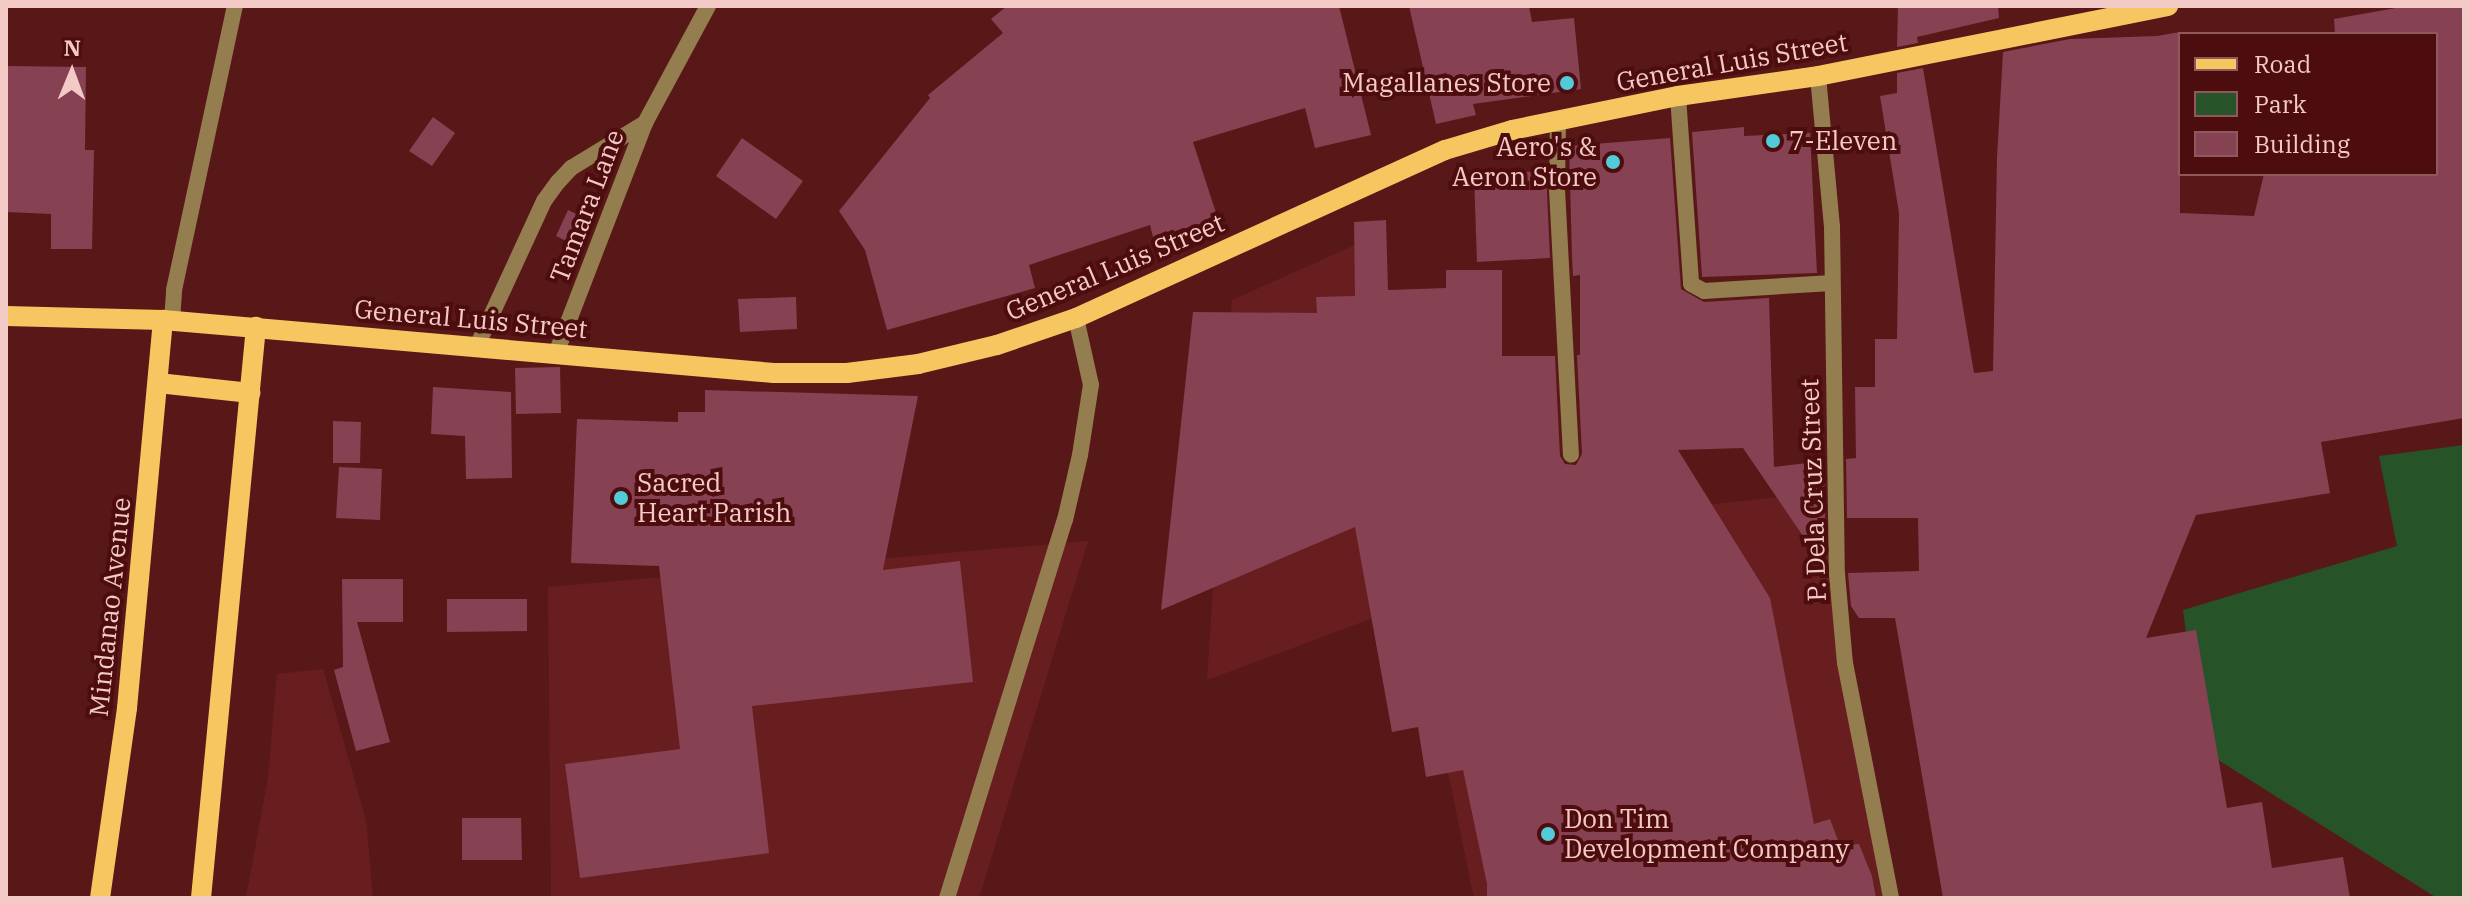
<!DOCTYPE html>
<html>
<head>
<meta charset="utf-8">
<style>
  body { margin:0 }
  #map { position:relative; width:2470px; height:904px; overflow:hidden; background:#591818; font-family:"IBM Plex Serif",serif }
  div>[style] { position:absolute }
  .built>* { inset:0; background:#681e1e }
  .green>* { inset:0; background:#275329 }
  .building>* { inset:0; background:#864153 }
  .lane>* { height:16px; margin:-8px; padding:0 8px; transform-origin:8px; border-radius:8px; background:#947d4f }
  .street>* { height:16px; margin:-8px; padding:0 8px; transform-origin:8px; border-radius:8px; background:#947d4f }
  .primary>* { height:20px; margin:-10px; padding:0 10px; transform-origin:10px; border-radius:10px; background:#f6c761 }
  .dots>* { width:22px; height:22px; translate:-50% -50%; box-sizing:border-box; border:4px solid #4d0c0e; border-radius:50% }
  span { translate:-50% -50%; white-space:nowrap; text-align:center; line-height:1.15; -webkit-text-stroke:8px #4d0c0e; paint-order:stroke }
  .street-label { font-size:26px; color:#f4cac6 }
  .poi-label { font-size:26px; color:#f4cac6 }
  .right { translate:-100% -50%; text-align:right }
  .left { translate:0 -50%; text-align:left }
  .frame { position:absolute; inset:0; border:8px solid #f4cac6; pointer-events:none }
  .legend { position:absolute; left:2178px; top:32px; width:260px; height:144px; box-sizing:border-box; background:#4d0c0e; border:2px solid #905858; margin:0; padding:10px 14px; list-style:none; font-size:24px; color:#f4cac6 }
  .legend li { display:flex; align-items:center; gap:16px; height:40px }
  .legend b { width:40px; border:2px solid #905858 }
  .north { position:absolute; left:32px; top:32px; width:80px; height:80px; -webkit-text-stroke:6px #4d0c0e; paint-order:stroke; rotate:1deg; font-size:22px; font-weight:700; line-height:32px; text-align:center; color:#f4cac6 }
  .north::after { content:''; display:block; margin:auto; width:28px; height:36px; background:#f4cac6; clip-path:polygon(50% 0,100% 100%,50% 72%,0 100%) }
</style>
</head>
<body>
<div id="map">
  <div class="built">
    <i style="clip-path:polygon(1373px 237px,1379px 303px,1508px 526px,1817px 493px,1888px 898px,1474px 898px,1413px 603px,1207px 680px,1232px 300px)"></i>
    <i style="clip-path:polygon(1088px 541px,979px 898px,551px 898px,548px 587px)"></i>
    <i style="clip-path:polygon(323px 669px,366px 820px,373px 898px,246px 898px,268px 778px,277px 674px)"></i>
  </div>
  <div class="green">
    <i style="clip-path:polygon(2464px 445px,2464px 898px,2437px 898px,2201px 749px,2183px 610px,2397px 546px,2379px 456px)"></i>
  </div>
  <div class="building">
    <i style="clip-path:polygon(1007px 6px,1339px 6px,1371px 135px,1315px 148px,1305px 108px,1193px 142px,1218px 219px,1153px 237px,1150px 225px,1029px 265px,1035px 288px,887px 330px,865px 250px,839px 211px,930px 98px,928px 95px,1003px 33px,991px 19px)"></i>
    <i style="clip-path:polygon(1409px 6px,1529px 6px,1532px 22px,1574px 18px,1581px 89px,1473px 104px,1476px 115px,1436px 124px)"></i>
    <i style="clip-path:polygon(1898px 6px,1998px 6px,1999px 18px,1917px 37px,1918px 43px,1897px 47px)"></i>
    <i style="clip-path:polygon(2407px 6px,2464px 6px,2464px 418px,2321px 442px,2330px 493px,2196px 515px,2146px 638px,2196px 630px,2227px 808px,2262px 802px,2272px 868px,2343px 857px,2350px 898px,1943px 898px,1895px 618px,1859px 618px,1851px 606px,1848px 573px,1919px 571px,1918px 518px,1847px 518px,1846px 459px,1856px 458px,1855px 387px,1875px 387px,1875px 339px,1897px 339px,1899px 213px,1880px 96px,1897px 93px,1897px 73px,1923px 68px,1974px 373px,1993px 371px,1997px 158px,2003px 52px,2070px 39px,2157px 36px,2180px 32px,2180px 213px,2254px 216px,2264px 174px,2436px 174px,2436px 34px,2335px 34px,2334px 19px)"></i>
    <i style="clip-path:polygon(6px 66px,86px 67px,85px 150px,94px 150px,92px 249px,51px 249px,51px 214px,6px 212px)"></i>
    <i style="clip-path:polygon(433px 117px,455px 133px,432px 166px,409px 151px)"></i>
    <i style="clip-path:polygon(1744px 127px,1744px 136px,1810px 133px,1817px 273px,1702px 277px,1692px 132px)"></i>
    <i style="clip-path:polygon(742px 138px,803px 181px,776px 219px,716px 176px)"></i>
    <i style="clip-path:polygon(1670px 138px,1681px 289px,1704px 302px,1769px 298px,1774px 467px,1824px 461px,1825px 518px,1817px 518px,1822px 564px,1743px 448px,1678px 450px,1770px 598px,1814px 824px,1830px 819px,1840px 846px,1859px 844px,1872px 876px,1876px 898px,1487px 898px,1487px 884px,1463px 770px,1426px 777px,1418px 727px,1392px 732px,1355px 527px,1161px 610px,1193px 312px,1317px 313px,1316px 297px,1355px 296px,1354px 222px,1386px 220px,1388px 290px,1446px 288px,1446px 270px,1502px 270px,1502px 356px,1555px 356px,1560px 456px,1565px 464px,1576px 465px,1582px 454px,1577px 355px,1580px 355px,1580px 275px,1573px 276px,1572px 257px,1569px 146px)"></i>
    <i style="clip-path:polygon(1546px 171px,1550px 258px,1477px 262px,1474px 174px)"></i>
    <i style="clip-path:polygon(568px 210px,593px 222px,581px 248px,556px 236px)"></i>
    <i style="clip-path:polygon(796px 297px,797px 329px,740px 332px,738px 299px)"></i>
    <i style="clip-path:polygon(560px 367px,561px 413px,516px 414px,515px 368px)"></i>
    <i style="clip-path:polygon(433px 387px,511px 392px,512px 478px,466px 479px,465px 436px,431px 434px)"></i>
    <i style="clip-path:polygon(705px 390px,918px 396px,883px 570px,960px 561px,973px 682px,752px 706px,769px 853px,580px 878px,565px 764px,680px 749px,659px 566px,571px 563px,577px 419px,678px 422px,678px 412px,705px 412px)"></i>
    <i style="clip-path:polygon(333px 421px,361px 422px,360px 463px,333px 463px)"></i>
    <i style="clip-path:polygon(339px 467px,382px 469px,380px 520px,336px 518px)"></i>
    <i style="clip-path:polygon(342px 579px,403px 579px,403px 622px,357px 622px,390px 742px,356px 751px,334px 670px,343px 667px)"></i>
    <i style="clip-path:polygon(447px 599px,527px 599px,527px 631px,447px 632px)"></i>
    <i style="clip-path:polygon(462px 818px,521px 818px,522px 860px,462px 860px)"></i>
  </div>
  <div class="lane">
    <i style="left:1678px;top:96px;width:188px;rotate:86deg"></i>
    <i style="left:1691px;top:284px;width:15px;rotate:28deg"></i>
    <i style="left:1704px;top:291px;width:128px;rotate:-3.6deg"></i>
    <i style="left:172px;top:321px;width:31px;rotate:-86deg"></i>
    <i style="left:174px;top:290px;width:290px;rotate:-77.9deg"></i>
    <i style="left:947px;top:898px;width:396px;rotate:-72.7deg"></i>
    <i style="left:1065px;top:520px;width:67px;rotate:-77deg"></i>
    <i style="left:1080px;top:455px;width:71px;rotate:-81.1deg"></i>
    <i style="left:1091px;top:385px;width:69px;rotate:-102.6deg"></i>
  </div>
  <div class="street">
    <i style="left:1818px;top:76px;width:151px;rotate:84.7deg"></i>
    <i style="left:1832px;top:226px;width:348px;rotate:89.2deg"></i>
    <i style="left:1837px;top:574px;width:89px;rotate:84.9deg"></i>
    <i style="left:1845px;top:663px;width:239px;rotate:78.9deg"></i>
    <i style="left:1558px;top:119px;width:70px;rotate:90.8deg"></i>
    <i style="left:1557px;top:189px;width:266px;rotate:87deg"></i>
    <i style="left:478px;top:344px;width:157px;rotate:-65.2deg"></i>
    <i style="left:544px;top:201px;width:24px;rotate:-54deg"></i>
    <i style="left:558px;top:182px;width:19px;rotate:-47deg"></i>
    <i style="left:571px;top:168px;width:87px;rotate:-31.3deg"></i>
    <i style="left:557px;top:351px;width:244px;rotate:-68.9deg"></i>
    <i style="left:645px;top:123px;width:133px;rotate:-61.7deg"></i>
  </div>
  <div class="primary">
    <i style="left:6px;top:316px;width:157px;rotate:1.5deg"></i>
    <i style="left:163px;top:320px;width:613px;rotate:4.96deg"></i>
    <i style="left:774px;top:373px;width:73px"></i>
    <i style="left:847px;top:373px;width:72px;rotate:-7.2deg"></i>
    <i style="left:918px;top:364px;width:81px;rotate:-13.5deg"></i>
    <i style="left:997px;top:345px;width:83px;rotate:-18.9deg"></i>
    <i style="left:1076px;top:318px;width:405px;rotate:-24.5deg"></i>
    <i style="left:1445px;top:150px;width:70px;rotate:-16.6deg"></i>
    <i style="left:1512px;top:130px;width:169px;rotate:-11.6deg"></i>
    <i style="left:1678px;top:96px;width:141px;rotate:-8.1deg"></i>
    <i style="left:1818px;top:76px;width:357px;rotate:-11.3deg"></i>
    <i style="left:158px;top:383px;width:93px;rotate:6.2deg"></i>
    <i style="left:100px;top:898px;width:192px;rotate:-81.9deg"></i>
    <i style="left:127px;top:708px;width:390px;rotate:-84.7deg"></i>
    <i style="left:201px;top:898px;width:574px;rotate:-84.5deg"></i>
  </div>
  <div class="dots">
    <i style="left:1567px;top:83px;background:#52cbd8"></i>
    <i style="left:1773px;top:141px;background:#52cbd8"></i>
    <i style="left:1613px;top:162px;background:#52cbd8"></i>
    <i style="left:621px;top:498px;background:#52cbd8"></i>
    <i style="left:1548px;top:834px;background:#52cbd8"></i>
  </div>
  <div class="street-label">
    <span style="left:1732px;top:62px;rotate:-10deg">General Luis Street</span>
    <span style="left:587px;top:206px;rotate:-69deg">Tamara Lane</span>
    <span style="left:1115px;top:267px;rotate:-23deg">General Luis Street</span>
    <span style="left:471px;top:319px;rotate:5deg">General Luis Street</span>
    <span style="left:1813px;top:490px;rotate:-92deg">P. Dela Cruz Street</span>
    <span style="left:110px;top:607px;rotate:-84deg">Mindanao Avenue</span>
  </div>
  <div class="poi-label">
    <span class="right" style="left:1551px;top:83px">Magallanes Store</span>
    <span class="left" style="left:1789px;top:141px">7-Eleven</span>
    <span class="right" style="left:1597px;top:162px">Aero's &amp;<br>Aeron Store</span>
    <span class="left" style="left:637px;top:498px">Sacred<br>Heart Parish</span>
    <span class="left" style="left:1564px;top:834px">Don Tim<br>Development Company</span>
  </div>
  <div class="frame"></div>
  <ul class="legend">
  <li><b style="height:10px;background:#f6c761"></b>Road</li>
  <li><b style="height:22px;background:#275329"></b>Park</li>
  <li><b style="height:22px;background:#864153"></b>Building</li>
  </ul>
  <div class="north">N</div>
</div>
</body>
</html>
